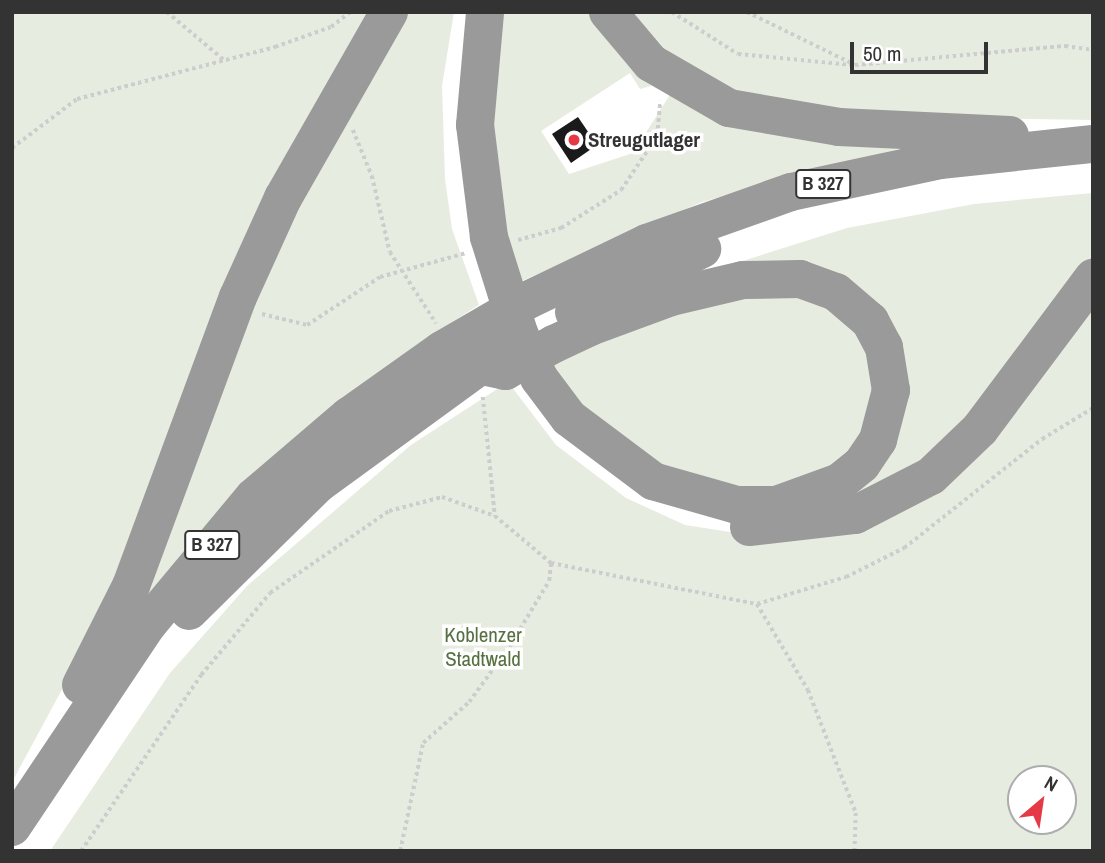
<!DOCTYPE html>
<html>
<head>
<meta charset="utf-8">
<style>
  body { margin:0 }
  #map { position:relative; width:1105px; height:863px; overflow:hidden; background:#fff; font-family:"Archivo Narrow",sans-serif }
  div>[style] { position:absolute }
  .green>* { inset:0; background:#e6ecdf }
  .building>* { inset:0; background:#1a1a1a }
  .path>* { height:3.5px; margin-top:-1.75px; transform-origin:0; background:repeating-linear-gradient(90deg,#cdcdcd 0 3.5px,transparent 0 7px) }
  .highway>* { height:38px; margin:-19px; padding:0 19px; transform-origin:19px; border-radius:19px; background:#9a9a9a }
  .dots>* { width:19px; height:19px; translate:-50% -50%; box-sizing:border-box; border:4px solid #fff; border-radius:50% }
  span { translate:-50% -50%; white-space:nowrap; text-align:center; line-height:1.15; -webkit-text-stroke:7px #fff; paint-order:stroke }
  .shield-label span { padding:2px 5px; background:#fff; border:2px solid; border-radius:5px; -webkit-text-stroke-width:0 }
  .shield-label { font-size:19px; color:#333; font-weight:700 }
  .poi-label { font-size:21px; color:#333; font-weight:700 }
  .left { translate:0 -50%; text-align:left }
  .park-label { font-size:21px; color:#56703f }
  .frame { position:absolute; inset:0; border:14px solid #333; pointer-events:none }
  .north { position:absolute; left:1007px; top:765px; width:70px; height:70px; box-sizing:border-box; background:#fff; border:2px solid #adadad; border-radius:50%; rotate:29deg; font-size:19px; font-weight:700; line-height:28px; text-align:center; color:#333 }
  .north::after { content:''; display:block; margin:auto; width:24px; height:32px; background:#e63946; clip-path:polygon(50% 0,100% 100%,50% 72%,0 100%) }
  .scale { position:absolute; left:850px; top:42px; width:138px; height:32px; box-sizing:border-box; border:4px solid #333; border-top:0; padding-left:9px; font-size:21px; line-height:24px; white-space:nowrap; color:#333; -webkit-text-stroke:5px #fff; paint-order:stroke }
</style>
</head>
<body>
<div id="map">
  <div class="green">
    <i style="clip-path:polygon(12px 12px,383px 12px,112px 597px,12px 782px)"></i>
    <i style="clip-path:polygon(407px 12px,454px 12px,442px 86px,445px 179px,452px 229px,479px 305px,430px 336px,131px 614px,262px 268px)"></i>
    <i style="clip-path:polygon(491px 12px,599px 12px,645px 70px,651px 86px,640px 89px,630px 73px,541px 131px,569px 174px,633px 153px,673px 90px,909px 146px,702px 202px,510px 286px,482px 126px)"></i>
    <i style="clip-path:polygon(624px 12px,1093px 12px,1093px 120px,837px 116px,697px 80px)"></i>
    <i style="clip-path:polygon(1093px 193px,1093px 269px,973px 427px,833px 515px,871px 463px,877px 320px,714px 270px,847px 228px,974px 204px)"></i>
    <i style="clip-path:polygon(761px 285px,848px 309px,883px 371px,857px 457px,774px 498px,644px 467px,542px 365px,585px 342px)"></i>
    <i style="clip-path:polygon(evenodd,1093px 290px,1093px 851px,50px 851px,170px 673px,247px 586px,411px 445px,508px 382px,556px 445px,626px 498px,685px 525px,762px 537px,866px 519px,1093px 290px,1021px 779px,1063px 779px,1063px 821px,1021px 821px,1021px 779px)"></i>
  </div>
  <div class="building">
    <i style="clip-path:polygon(578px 117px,597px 145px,571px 163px,552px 134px)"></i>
  </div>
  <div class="path">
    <i style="left:167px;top:12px;width:75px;rotate:40.1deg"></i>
    <i style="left:672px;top:12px;width:78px;rotate:32.5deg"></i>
    <i style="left:738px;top:54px;width:116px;rotate:5.5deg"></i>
    <i style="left:747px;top:12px;width:120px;rotate:26.1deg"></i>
    <i style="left:855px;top:65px;width:211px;rotate:-5.2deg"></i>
    <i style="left:1065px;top:46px;width:28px;rotate:8deg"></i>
    <i style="left:353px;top:130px;width:50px;rotate:67.6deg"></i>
    <i style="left:372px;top:176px;width:78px;rotate:76.7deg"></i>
    <i style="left:390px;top:252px;width:85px;rotate:57.1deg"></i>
    <i style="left:12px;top:148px;width:81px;rotate:-37deg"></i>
    <i style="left:77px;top:99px;width:205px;rotate:-14.7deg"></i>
    <i style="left:275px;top:47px;width:59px;rotate:-19.7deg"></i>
    <i style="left:331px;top:27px;width:24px;rotate:-38deg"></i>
    <i style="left:518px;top:240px;width:45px;rotate:-15.6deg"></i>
    <i style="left:561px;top:228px;width:71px;rotate:-32.3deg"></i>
    <i style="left:621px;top:190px;width:65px;rotate:-56.3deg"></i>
    <i style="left:657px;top:136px;width:35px;rotate:-85deg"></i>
    <i style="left:262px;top:314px;width:46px;rotate:13.7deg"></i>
    <i style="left:307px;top:325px;width:87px;rotate:-33.3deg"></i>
    <i style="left:380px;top:277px;width:89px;rotate:-15.6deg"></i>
    <i style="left:483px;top:397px;width:120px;rotate:84.2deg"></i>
    <i style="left:757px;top:604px;width:100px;rotate:59.3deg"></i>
    <i style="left:808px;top:690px;width:132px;rotate:68.7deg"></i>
    <i style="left:856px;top:813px;width:38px;rotate:92deg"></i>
    <i style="left:81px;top:851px;width:213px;rotate:-55.7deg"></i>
    <i style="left:201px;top:675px;width:107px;rotate:-49.9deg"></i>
    <i style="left:270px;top:593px;width:145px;rotate:-34.6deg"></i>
    <i style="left:389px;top:511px;width:55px;rotate:-14.8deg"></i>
    <i style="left:442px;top:497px;width:56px;rotate:19.7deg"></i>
    <i style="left:495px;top:516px;width:73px;rotate:40deg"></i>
    <i style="left:551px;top:563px;width:210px;rotate:11.3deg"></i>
    <i style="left:757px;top:604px;width:93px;rotate:-16.9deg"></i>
    <i style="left:846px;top:577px;width:65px;rotate:-26.6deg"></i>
    <i style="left:904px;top:548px;width:176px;rotate:-38.3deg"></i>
    <i style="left:1042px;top:439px;width:60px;rotate:-31.3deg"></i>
    <i style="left:400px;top:851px;width:110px;rotate:-78deg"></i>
    <i style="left:423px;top:743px;width:62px;rotate:-41.7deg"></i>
    <i style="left:469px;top:702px;width:68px;rotate:-54deg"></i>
    <i style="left:509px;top:647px;width:77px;rotate:-58.8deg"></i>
    <i style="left:549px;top:581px;width:18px;rotate:-84deg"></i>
  </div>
  <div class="highway">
    <i style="left:608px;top:12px;width:67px;rotate:49.9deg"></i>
    <i style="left:651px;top:63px;width:90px;rotate:30deg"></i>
    <i style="left:729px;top:108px;width:112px;rotate:9.8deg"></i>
    <i style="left:839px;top:127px;width:171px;rotate:2.7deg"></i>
    <i style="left:574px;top:312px;width:143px;rotate:-26.2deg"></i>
    <i style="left:477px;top:365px;width:29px;rotate:12deg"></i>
    <i style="left:505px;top:371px;width:56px;rotate:-28.9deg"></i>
    <i style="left:554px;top:344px;width:40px;rotate:-25deg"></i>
    <i style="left:590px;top:327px;width:86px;rotate:-20.3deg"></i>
    <i style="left:671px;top:297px;width:74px;rotate:-13.3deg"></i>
    <i style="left:743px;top:280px;width:57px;rotate:-1deg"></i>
    <i style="left:800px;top:279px;width:38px;rotate:20deg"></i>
    <i style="left:836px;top:292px;width:45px;rotate:40.5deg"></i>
    <i style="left:870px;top:321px;width:30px;rotate:62deg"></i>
    <i style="left:884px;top:347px;width:44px;rotate:80.8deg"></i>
    <i style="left:891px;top:390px;width:52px;rotate:104.6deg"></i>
    <i style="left:878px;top:440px;width:29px;rotate:124deg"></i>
    <i style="left:862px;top:464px;width:28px;rotate:141deg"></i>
    <i style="left:840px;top:482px;width:68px;rotate:160.2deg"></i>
    <i style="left:776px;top:505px;width:39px;rotate:180deg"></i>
    <i style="left:737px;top:505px;width:87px;rotate:-164.1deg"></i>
    <i style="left:653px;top:481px;width:105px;rotate:-143.1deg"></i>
    <i style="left:569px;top:418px;width:50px;rotate:-126.9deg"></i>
    <i style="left:539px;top:378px;width:49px;rotate:-114deg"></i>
    <i style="left:519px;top:333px;width:101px;rotate:-107.4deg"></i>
    <i style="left:489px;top:237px;width:113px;rotate:-97.1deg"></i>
    <i style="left:475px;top:125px;width:113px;rotate:-84.9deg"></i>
    <i style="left:749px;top:527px;width:107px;rotate:-6.5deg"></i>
    <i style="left:855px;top:515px;width:85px;rotate:-27.2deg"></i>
    <i style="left:931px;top:476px;width:68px;rotate:-43.8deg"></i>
    <i style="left:980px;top:429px;width:189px;rotate:-53.2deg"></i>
    <i style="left:189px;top:611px;width:181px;rotate:-44.6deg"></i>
    <i style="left:318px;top:484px;width:224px;rotate:-36.1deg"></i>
    <i style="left:81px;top:685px;width:111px;rotate:-63.2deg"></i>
    <i style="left:131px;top:586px;width:308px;rotate:-69.7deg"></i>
    <i style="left:238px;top:297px;width:109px;rotate:-65.6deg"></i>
    <i style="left:283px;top:198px;width:214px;rotate:-60.3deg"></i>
    <i style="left:12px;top:827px;width:244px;rotate:-56.2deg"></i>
    <i style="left:148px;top:624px;width:165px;rotate:-50.2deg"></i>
    <i style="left:254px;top:497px;width:125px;rotate:-40.5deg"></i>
    <i style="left:349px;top:416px;width:114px;rotate:-35.4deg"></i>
    <i style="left:442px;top:350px;width:99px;rotate:-30.2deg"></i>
    <i style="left:528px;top:300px;width:132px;rotate:-25.6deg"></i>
    <i style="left:647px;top:243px;width:153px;rotate:-19.5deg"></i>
    <i style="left:791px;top:192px;width:152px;rotate:-12.1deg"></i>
    <i style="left:940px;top:160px;width:154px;rotate:-6deg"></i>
  </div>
  <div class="dots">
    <i style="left:574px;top:140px;background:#e63946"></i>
  </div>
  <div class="shield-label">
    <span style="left:823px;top:184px">B 327</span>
    <span style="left:212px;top:545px">B 327</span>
  </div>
  <div class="poi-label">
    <span class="left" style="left:588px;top:140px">Streugutlager</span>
  </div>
  <div class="park-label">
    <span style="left:483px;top:647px">Koblenzer<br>Stadtwald</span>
  </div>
  <div class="frame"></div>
  <div class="north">N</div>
  <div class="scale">50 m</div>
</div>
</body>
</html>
